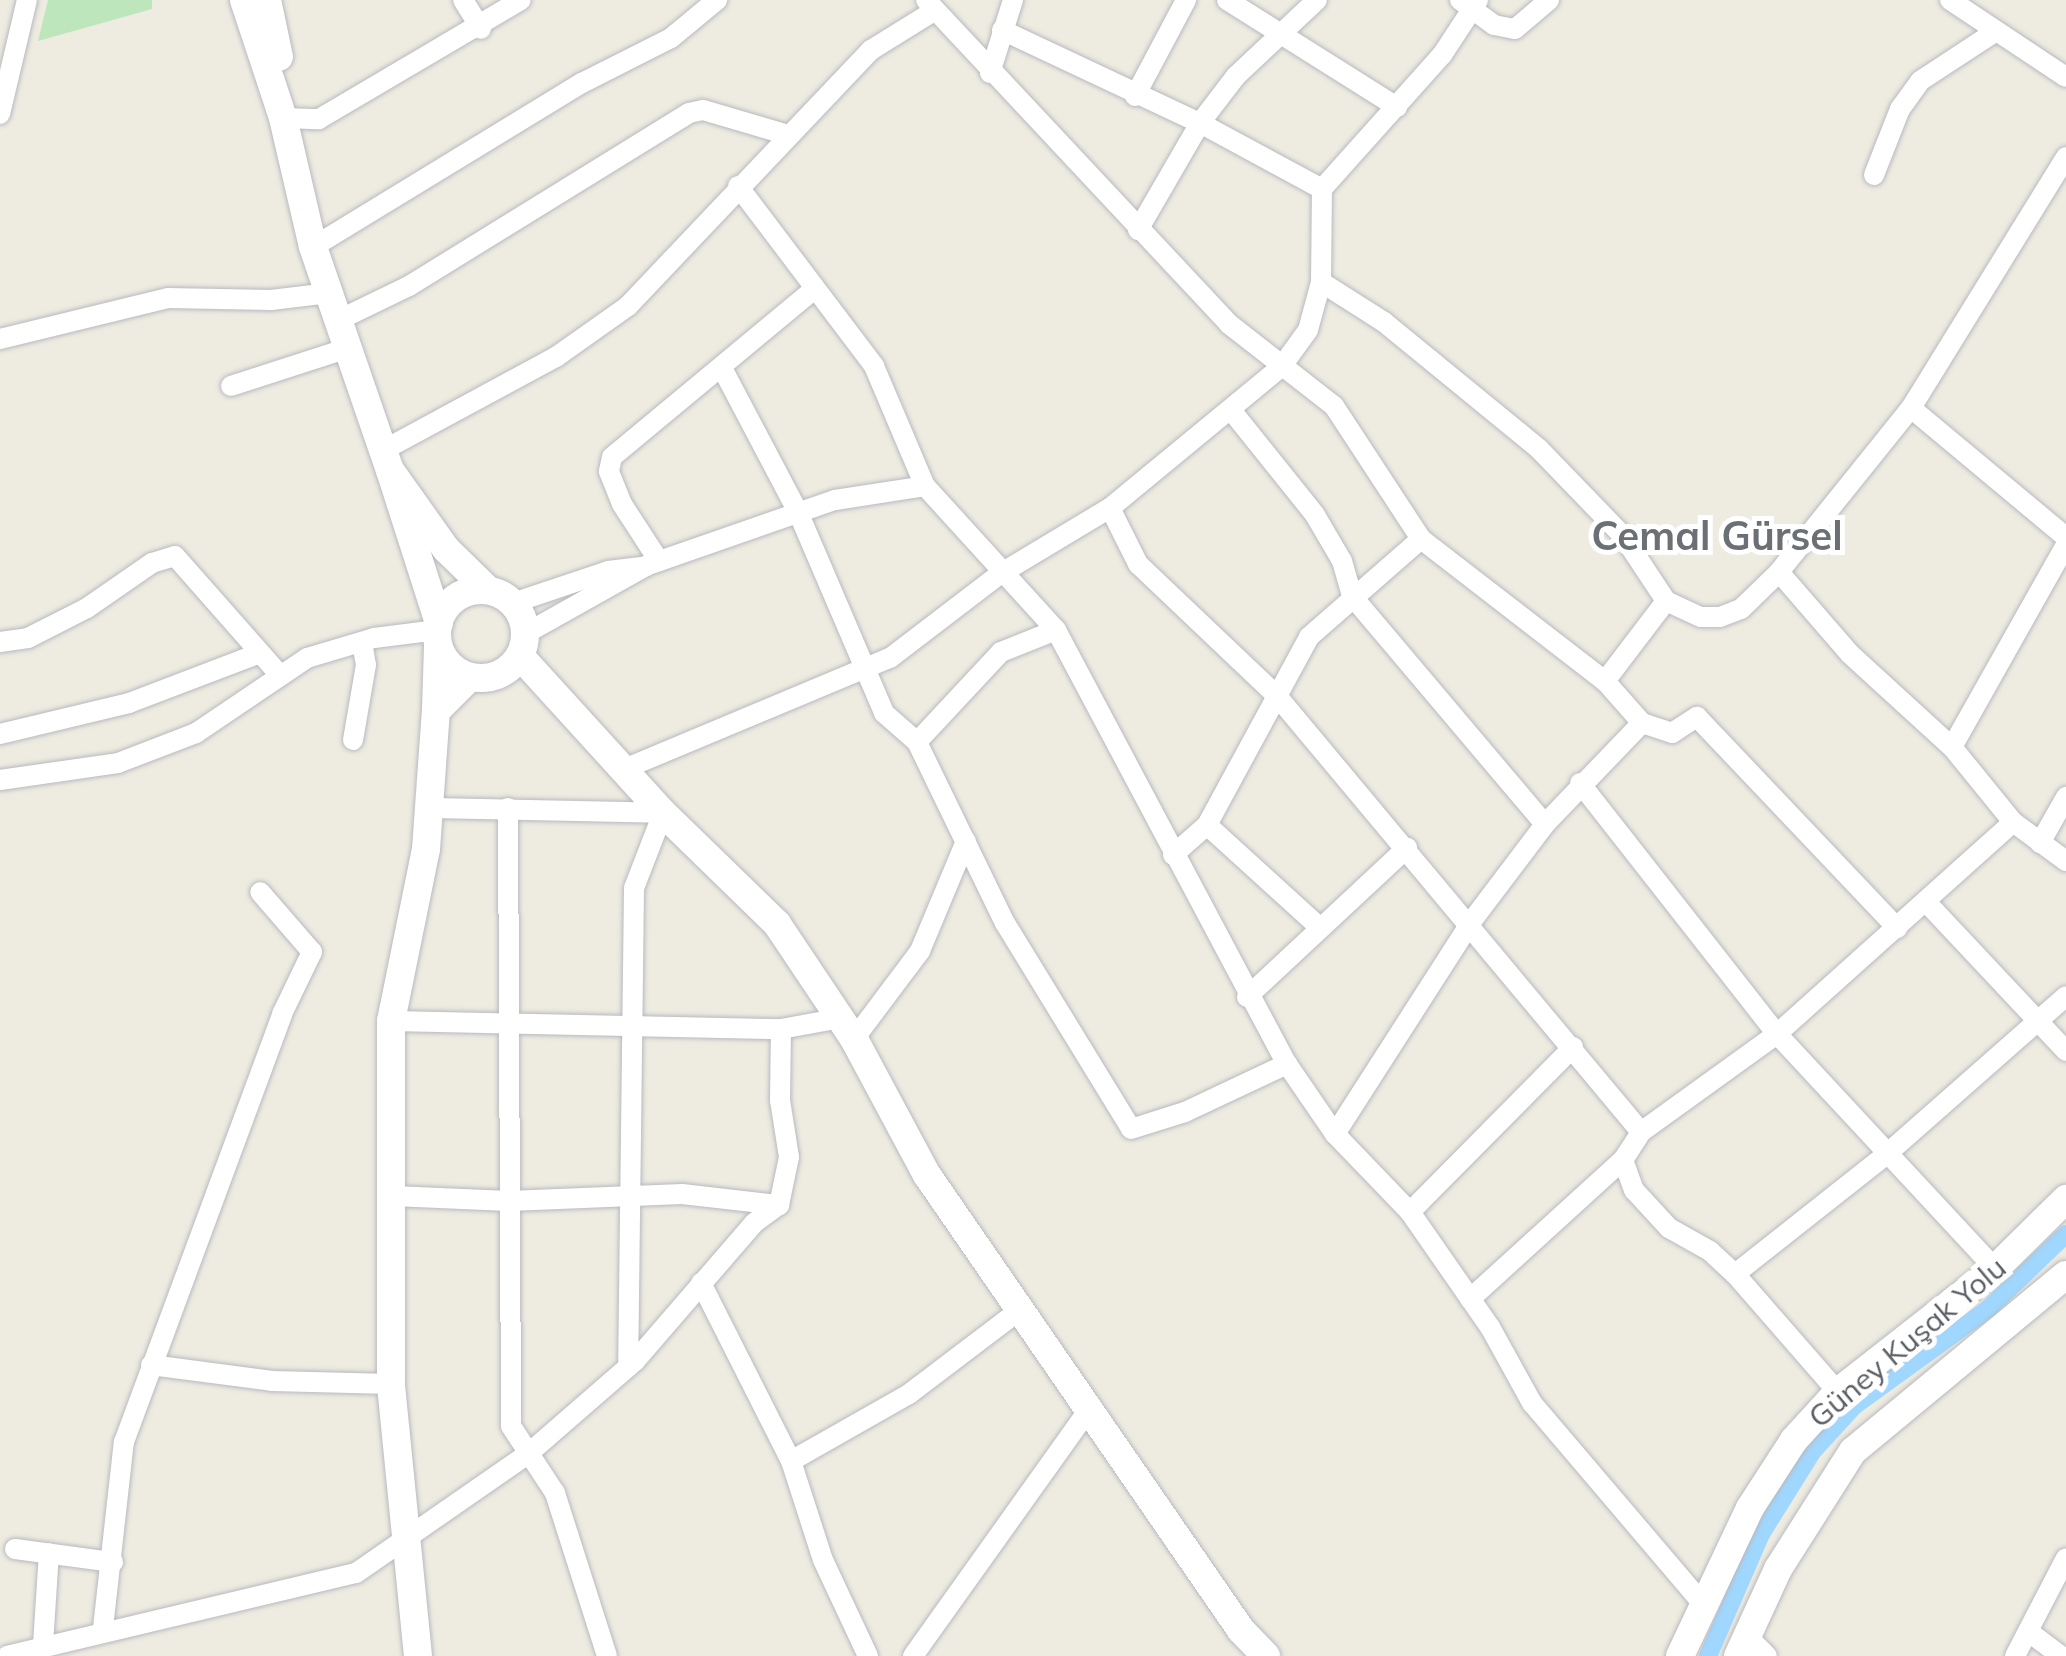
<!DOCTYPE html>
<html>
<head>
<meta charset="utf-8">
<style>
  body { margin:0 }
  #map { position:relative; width:2066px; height:1656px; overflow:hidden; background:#eeebe1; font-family:Mulish,sans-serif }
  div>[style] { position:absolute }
  .green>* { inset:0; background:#bde6bc }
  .canal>* { height:18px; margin:-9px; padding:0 9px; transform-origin:9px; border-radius:9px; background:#a0d7ff }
  .roads { filter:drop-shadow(0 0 2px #b7babf) drop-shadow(0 0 2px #b7babf) }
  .minor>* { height:20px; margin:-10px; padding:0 10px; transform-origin:10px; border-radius:10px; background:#fff }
  .secondary>* { height:28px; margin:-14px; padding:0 14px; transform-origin:14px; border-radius:14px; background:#fff }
  .secondary>.ring { margin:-14px; padding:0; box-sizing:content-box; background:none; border:28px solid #fff; border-radius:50% }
  span { translate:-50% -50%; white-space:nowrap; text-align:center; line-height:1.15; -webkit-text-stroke:10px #fff; paint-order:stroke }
  .street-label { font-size:30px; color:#5a5e63 }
  .district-label { font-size:40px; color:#6b7075; font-weight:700 }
</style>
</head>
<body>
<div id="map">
  <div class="green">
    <i style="clip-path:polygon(48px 0,152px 0,152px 9px,38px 41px)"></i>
  </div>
  <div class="canal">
    <i style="left:1708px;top:1656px;width:133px;rotate:-66.5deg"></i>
    <i style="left:1761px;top:1534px;width:97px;rotate:-58.1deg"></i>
    <i style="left:1812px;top:1452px;width:62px;rotate:-47.6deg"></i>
    <i style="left:1854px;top:1406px;width:165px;rotate:-35.9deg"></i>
    <i style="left:1988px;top:1309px;width:108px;rotate:-43.9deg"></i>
  </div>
  <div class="roads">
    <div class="minor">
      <i style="left:463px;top:0;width:34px;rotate:58deg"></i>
      <i style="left:926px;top:0;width:444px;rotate:46.9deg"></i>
      <i style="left:1229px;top:324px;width:133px;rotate:38deg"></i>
      <i style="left:1334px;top:406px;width:159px;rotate:56.8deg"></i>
      <i style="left:1421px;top:539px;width:232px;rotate:37.7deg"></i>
      <i style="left:1605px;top:681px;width:56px;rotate:48.6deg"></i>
      <i style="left:1642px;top:723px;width:32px;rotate:18deg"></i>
      <i style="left:1672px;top:733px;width:30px;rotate:-33deg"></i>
      <i style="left:1697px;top:717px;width:291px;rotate:46.5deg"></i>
      <i style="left:1227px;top:0;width:201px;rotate:32.2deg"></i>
      <i style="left:1460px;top:0;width:42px;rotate:36.3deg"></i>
      <i style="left:1494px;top:25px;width:21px;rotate:11deg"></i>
      <i style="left:1515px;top:29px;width:45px;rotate:-40.5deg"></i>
      <i style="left:1950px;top:0;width:139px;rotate:33.6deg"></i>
      <i style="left:1002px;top:30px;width:219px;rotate:25.2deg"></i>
      <i style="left:1200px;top:123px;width:139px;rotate:28.4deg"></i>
      <i style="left:990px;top:73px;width:77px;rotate:-72.5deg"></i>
      <i style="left:1135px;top:96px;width:109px;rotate:-62deg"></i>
      <i style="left:0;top:114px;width:117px;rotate:-76.7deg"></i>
      <i style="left:283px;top:118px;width:36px;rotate:2deg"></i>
      <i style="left:319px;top:119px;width:234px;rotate:-30.5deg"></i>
      <i style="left:1874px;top:175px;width:71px;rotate:-68.5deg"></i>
      <i style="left:1900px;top:109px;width:34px;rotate:-54deg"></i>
      <i style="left:1920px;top:81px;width:91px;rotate:-33.3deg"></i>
      <i style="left:738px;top:186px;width:226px;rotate:52.9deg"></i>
      <i style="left:874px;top:366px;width:130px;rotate:67deg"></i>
      <i style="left:925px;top:486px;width:195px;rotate:47.7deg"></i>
      <i style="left:1056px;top:630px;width:492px;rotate:62deg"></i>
      <i style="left:1287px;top:1064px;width:85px;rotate:55.6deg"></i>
      <i style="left:1335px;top:1134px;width:108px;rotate:46.1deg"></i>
      <i style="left:1410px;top:1212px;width:140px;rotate:55.2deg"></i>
      <i style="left:1490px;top:1327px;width:87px;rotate:61.1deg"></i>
      <i style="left:1532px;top:1403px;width:265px;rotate:49.6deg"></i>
      <i style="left:1138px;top:230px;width:124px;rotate:-59.9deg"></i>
      <i style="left:1200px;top:123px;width:59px;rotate:-52.5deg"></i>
      <i style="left:1236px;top:76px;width:111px;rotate:-43.2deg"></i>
      <i style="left:313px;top:247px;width:315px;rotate:-31.4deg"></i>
      <i style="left:582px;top:83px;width:100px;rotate:-26.8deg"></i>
      <i style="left:671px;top:38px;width:60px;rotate:-39.6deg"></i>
      <i style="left:1321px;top:282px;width:75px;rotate:32.4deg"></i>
      <i style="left:1384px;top:322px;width:200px;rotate:39.3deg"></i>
      <i style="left:1539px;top:449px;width:121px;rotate:46deg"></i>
      <i style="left:1623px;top:536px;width:78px;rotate:56.5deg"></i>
      <i style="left:1666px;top:601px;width:101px;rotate:127.3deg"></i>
      <i style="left:339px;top:320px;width:78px;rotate:-25.9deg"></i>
      <i style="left:409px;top:286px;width:329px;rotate:-31.7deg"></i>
      <i style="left:689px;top:113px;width:14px;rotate:-12deg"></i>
      <i style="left:703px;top:110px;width:89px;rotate:16.4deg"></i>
      <i style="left:0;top:339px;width:173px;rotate:-13.7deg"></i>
      <i style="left:168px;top:298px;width:103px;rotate:1.1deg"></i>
      <i style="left:271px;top:300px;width:59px;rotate:-6.8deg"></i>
      <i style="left:722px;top:368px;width:163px;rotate:62.2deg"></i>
      <i style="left:798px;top:512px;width:219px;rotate:66.8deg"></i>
      <i style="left:884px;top:713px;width:44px;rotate:41.3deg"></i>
      <i style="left:917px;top:742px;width:201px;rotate:64.1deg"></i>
      <i style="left:1005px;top:923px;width:241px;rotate:58.5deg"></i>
      <i style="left:1131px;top:1129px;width:57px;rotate:-17.5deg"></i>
      <i style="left:1185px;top:1112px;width:113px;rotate:-25.2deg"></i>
      <i style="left:231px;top:386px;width:123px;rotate:-18deg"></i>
      <i style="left:1911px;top:408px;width:202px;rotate:39.8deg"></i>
      <i style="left:1231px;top:410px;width:134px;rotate:51.3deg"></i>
      <i style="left:1315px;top:515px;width:53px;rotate:59.6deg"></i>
      <i style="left:1342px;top:561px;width:36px;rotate:74deg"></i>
      <i style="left:1352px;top:596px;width:299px;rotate:49.8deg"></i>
      <i style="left:380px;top:452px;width:200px;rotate:-28.4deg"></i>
      <i style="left:556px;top:357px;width:88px;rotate:-35.3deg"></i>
      <i style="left:628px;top:306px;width:353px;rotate:-46.5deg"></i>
      <i style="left:871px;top:50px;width:74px;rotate:-31.8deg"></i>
      <i style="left:1110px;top:508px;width:63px;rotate:63.4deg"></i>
      <i style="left:1138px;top:564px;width:192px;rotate:43.5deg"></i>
      <i style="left:1277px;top:696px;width:568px;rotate:50.14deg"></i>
      <i style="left:659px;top:561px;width:68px;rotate:-123deg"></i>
      <i style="left:622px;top:504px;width:35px;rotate:-112deg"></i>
      <i style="left:609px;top:471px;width:14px;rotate:-78deg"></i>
      <i style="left:612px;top:457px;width:263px;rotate:-39.7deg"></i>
      <i style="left:648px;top:565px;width:198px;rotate:-19.2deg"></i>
      <i style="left:835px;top:500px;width:91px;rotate:-8.8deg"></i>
      <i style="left:1779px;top:572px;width:108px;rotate:49.1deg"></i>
      <i style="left:1850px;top:654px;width:138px;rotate:42.4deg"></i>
      <i style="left:1952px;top:747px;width:97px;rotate:50.9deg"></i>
      <i style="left:2013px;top:822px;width:66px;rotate:36.3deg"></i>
      <i style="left:1666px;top:601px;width:38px;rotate:25deg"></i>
      <i style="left:1701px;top:617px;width:19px"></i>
      <i style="left:1720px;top:617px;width:22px;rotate:-21deg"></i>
      <i style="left:1741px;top:609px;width:53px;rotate:-44.2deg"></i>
      <i style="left:1779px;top:572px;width:211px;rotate:-51.2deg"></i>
      <i style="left:1911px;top:408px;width:295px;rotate:-58.3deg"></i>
      <i style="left:513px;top:603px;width:100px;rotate:-18.6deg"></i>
      <i style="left:608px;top:571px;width:38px;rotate:-7deg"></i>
      <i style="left:646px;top:566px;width:139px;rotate:150.7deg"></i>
      <i style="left:0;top:642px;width:28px;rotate:-8deg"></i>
      <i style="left:28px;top:638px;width:66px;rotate:-27deg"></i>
      <i style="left:87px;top:608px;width:79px;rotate:-34.7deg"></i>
      <i style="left:152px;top:563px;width:24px;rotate:-17deg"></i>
      <i style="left:175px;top:556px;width:159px;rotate:48.6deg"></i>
      <i style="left:0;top:734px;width:133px;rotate:-13.5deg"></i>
      <i style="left:129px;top:703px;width:140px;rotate:-20.9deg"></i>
      <i style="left:353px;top:740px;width:76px;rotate:-80.2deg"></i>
      <i style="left:366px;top:665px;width:23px;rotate:-100deg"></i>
      <i style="left:917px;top:742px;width:123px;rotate:-47deg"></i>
      <i style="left:1001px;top:652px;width:59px;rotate:-21.8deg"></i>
      <i style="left:1952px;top:747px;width:232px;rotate:-60.6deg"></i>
      <i style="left:624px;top:769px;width:288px;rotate:-22.7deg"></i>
      <i style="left:890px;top:658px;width:138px;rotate:-37.4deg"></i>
      <i style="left:1000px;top:574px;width:128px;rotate:-31deg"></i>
      <i style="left:1110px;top:508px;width:223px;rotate:-39.5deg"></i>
      <i style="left:1282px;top:366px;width:44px;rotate:-54.2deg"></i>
      <i style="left:1308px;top:330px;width:50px;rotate:-74.8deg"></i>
      <i style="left:1321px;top:282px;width:93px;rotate:-89.4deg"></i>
      <i style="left:1322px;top:189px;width:180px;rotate:-48.2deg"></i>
      <i style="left:1442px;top:55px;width:66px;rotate:-56.8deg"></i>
      <i style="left:0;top:780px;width:119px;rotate:-8.2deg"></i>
      <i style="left:118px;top:763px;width:84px;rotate:-21deg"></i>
      <i style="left:196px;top:733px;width:134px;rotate:-34deg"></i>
      <i style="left:307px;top:658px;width:70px;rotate:-16.6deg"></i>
      <i style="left:374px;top:638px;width:64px;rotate:-7.2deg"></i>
      <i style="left:1580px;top:783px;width:319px;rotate:51.9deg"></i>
      <i style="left:1777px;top:1034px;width:321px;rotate:47.1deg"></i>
      <i style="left:430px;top:808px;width:233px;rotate:1.2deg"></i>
      <i style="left:663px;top:813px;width:80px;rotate:111.1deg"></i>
      <i style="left:634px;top:888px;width:479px;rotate:90.7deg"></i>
      <i style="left:508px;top:808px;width:618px;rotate:89.72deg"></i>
      <i style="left:511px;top:1426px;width:80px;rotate:56.7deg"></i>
      <i style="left:555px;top:1493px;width:171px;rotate:72.3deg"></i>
      <i style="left:1207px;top:825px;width:153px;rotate:42.3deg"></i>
      <i style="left:2040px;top:843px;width:53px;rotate:-60.5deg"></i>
      <i style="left:1173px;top:855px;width:45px;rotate:-41.4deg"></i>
      <i style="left:1207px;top:825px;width:214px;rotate:-61.5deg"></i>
      <i style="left:1309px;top:637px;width:149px;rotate:-41.2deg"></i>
      <i style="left:1927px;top:903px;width:203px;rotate:46.8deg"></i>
      <i style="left:1247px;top:997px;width:219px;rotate:-43deg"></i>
      <i style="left:391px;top:1021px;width:390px;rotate:1.2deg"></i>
      <i style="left:781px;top:1029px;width:61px;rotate:-10.4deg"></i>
      <i style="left:854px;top:1039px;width:110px;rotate:-53.1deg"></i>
      <i style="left:920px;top:951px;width:119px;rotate:-67.3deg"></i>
      <i style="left:1335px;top:1134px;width:252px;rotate:-57.3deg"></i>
      <i style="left:1471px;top:922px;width:123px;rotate:-52.9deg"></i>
      <i style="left:1545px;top:824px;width:140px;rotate:-46.2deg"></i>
      <i style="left:1623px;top:1160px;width:32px;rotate:70deg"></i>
      <i style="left:1634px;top:1190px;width:52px;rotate:47.4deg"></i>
      <i style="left:1669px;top:1228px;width:47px;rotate:29.3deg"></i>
      <i style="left:1710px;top:1251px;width:34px;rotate:43deg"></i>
      <i style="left:1735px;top:1274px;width:157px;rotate:48.9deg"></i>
      <i style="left:393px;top:1196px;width:116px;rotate:2.5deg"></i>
      <i style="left:509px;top:1201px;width:173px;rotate:-2.3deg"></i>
      <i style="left:682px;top:1194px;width:98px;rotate:6.5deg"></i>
      <i style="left:1410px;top:1212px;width:232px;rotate:-45.3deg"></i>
      <i style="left:1735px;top:1274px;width:195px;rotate:-38.3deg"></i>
      <i style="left:1888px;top:1153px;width:237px;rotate:-41.4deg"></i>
      <i style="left:701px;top:1283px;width:199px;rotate:63.2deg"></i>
      <i style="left:791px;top:1461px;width:104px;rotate:72.1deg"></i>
      <i style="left:823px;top:1560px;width:106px;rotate:64.9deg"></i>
      <i style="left:1470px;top:1299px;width:207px;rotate:-42.3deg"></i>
      <i style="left:1623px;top:1160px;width:33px;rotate:-57deg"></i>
      <i style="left:1641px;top:1132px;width:168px;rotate:-35.8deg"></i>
      <i style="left:1777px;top:1034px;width:317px;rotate:-41.9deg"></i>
      <i style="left:151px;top:1365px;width:122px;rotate:7.5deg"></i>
      <i style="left:272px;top:1381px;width:119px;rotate:1.4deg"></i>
      <i style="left:791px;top:1461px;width:136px;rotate:-29.6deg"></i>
      <i style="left:909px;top:1394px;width:141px;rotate:-37.2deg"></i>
      <i style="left:15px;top:1549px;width:99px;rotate:7.6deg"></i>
      <i style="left:103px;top:1628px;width:187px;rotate:-83.6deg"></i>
      <i style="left:124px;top:1442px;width:456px;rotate:-69.7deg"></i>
      <i style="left:282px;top:1014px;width:69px;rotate:-64.2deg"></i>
      <i style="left:312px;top:952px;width:79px;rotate:-130.9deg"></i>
      <i style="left:2029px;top:1632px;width:40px;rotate:37deg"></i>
      <i style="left:1747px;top:1636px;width:28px;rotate:45deg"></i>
      <i style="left:43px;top:1645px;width:92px;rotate:-86.3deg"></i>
      <i style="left:7px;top:1656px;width:359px;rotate:-13.4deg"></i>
      <i style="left:356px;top:1573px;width:209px;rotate:-34.7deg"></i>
      <i style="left:528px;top:1454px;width:142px;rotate:-41deg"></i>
      <i style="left:635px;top:1361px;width:182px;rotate:-49.2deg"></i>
      <i style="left:754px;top:1223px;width:31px;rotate:-36deg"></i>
      <i style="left:779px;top:1205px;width:49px;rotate:-78.2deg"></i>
      <i style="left:789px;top:1157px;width:58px;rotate:-99deg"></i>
      <i style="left:780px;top:1100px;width:71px;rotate:-89.2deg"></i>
      <i style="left:913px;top:1656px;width:307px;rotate:-54.5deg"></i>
      <i style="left:2015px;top:1656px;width:110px;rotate:-62.5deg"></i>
    </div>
    <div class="secondary">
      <i style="left:244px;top:0;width:124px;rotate:71.7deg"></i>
      <i style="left:283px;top:118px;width:132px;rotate:76.9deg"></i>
      <i style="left:313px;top:247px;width:236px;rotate:71deg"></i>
      <i style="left:267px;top:0;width:58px;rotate:78.1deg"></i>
      <i class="ring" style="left:437px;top:590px;width:60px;height:60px"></i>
      <i style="left:439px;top:623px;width:161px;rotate:-107.8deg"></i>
      <i style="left:390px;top:470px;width:97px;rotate:54.7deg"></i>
      <i style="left:446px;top:549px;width:59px;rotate:44.3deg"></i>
      <i style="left:438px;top:646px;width:65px;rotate:91.8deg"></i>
      <i style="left:436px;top:711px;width:48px;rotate:-45deg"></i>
      <i style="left:520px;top:656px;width:212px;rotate:47.7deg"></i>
      <i style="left:663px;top:813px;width:159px;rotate:44.2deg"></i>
      <i style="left:777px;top:924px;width:138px;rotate:56.2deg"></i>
      <i style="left:854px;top:1039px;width:154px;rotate:61.8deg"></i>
      <i style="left:927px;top:1175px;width:553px;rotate:55.39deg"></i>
      <i style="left:1241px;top:1630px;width:36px;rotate:46deg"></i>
      <i style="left:418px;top:1656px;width:273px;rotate:-95.7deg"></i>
      <i style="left:391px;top:1384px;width:363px;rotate:-90deg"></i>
      <i style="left:391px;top:1021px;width:176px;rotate:-78.5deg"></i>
      <i style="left:426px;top:849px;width:138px;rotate:-85.9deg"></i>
      <i style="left:1680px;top:1656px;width:164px;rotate:-64.7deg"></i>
      <i style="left:1750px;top:1508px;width:81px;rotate:-57.1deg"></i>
      <i style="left:1794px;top:1440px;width:65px;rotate:-47.5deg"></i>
      <i style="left:1838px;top:1392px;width:199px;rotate:-38.1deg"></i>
      <i style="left:1995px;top:1269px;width:100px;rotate:-44.6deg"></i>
      <i style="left:1738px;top:1656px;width:96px;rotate:-65.3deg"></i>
      <i style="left:1778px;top:1569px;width:140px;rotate:-57.6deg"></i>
      <i style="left:1853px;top:1451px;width:276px;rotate:-39.6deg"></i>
    </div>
  </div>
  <div class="street-label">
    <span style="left:1907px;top:1342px;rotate:-40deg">Güney Kuşak Yolu</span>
  </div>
  <div class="district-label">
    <span style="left:1717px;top:535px">Cemal Gürsel</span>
  </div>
</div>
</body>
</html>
